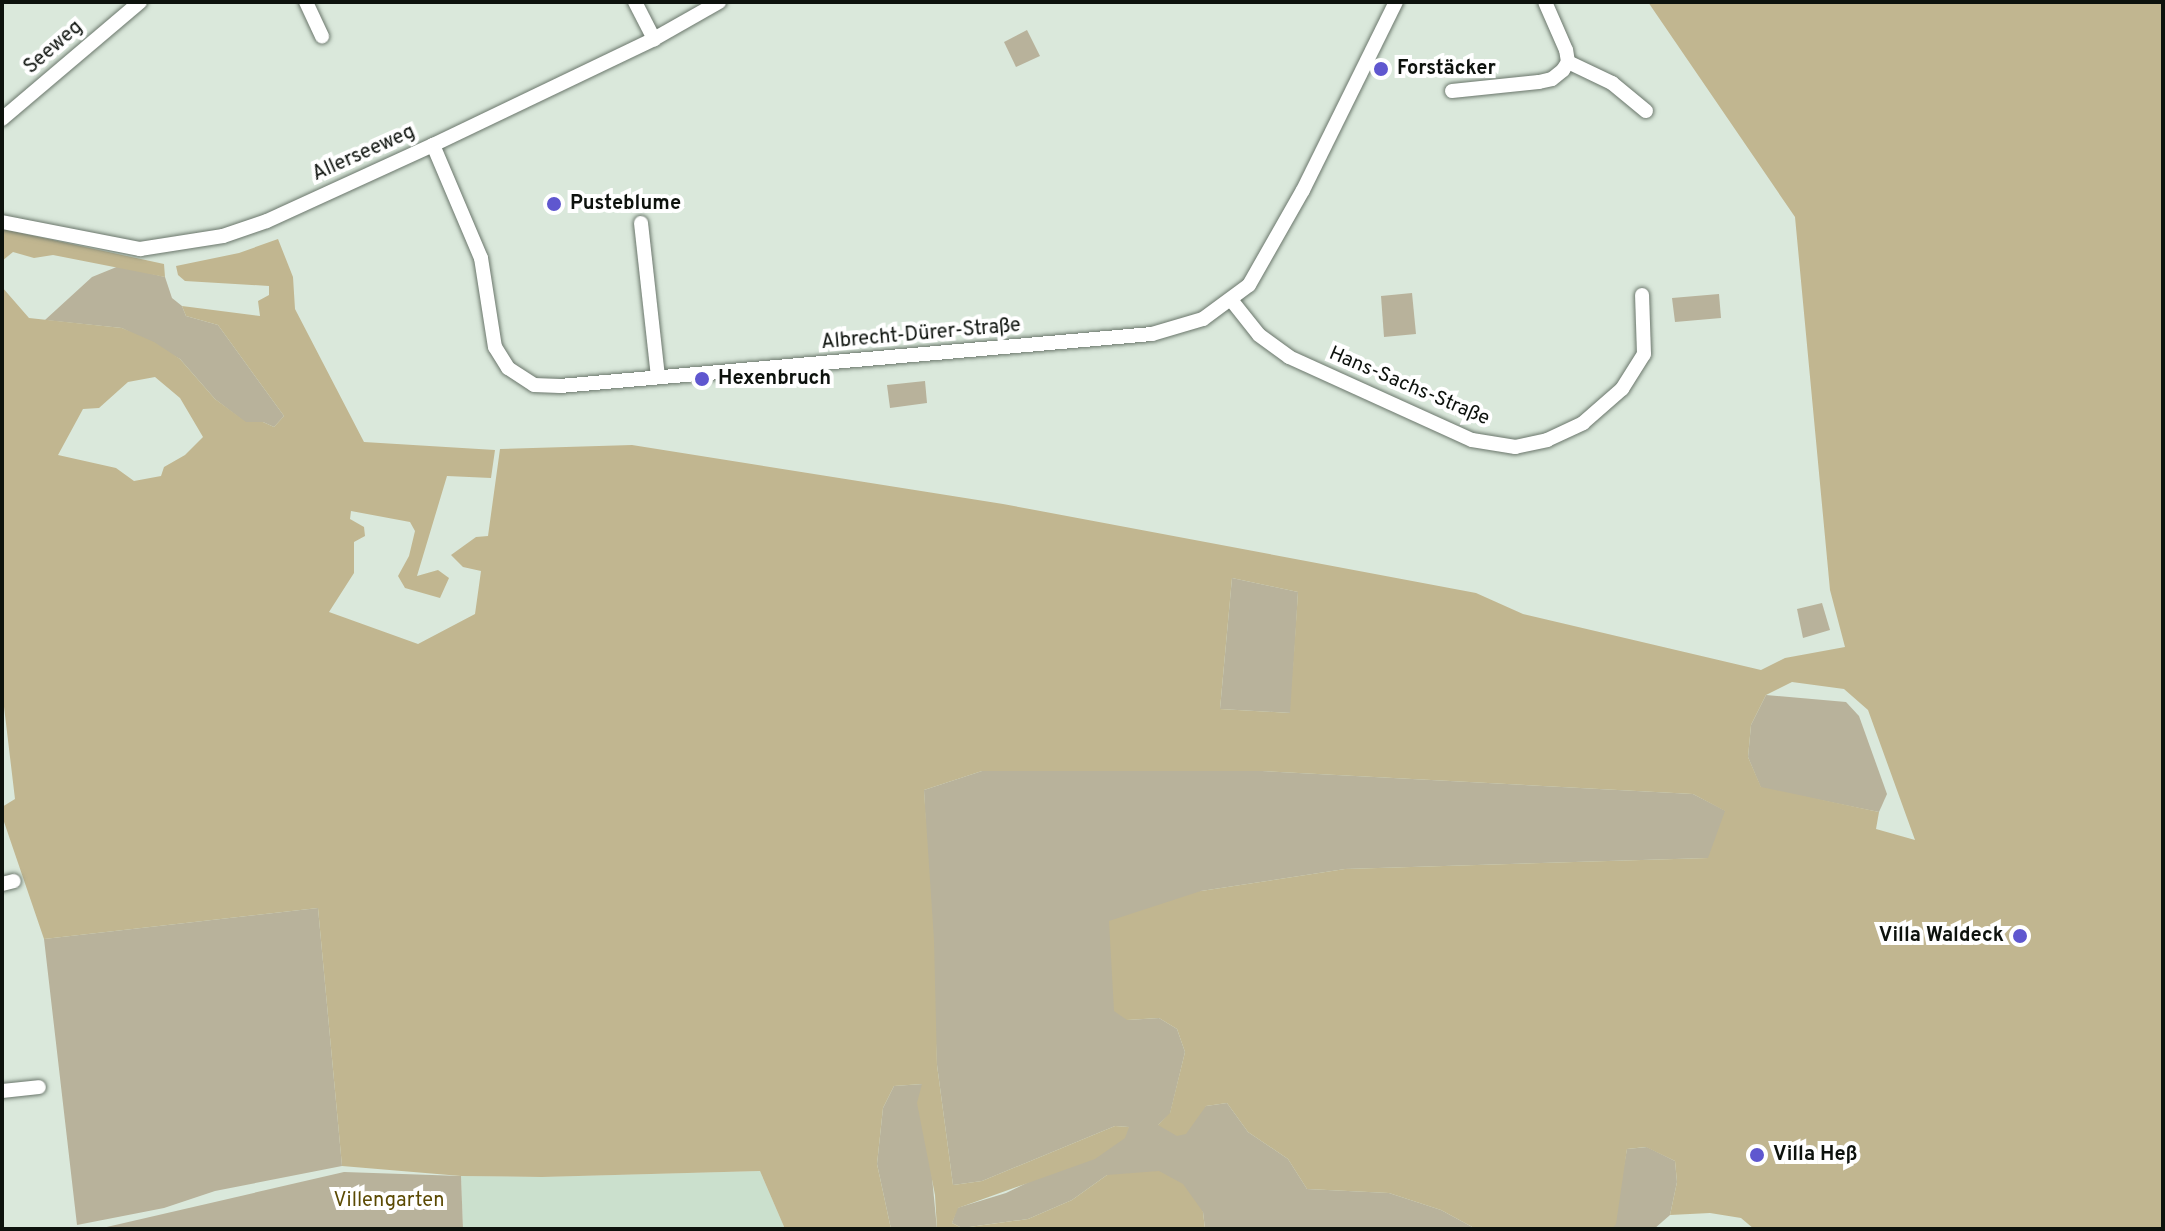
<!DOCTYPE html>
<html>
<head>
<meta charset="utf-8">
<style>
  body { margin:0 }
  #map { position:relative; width:2165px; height:1231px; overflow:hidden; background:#dae8db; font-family:Overpass,sans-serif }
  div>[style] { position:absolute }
  .built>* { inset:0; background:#cbe0cd }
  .green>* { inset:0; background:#b8b29b }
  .forest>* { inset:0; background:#c1b690 }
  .roads { filter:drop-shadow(0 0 2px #6a766b) drop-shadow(0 0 2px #6a766b) }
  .minor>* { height:14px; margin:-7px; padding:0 7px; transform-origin:7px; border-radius:7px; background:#fff }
  .dots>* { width:22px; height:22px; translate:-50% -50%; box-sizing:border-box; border:4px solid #fff; border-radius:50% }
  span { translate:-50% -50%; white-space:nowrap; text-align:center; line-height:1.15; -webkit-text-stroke:8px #fff; paint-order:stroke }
  .street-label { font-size:20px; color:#0d120d }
  .poi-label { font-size:20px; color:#0d120d; font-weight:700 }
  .left { translate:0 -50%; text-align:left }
  .right { translate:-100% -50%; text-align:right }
  .park-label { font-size:20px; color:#5b4a03 }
  .frame { position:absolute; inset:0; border:4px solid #0d120d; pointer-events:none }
</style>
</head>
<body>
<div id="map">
  <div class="built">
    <i style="clip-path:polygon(760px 1171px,785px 1229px,463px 1229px,461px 1176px,542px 1177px)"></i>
  </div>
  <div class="green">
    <i style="clip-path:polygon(1027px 30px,1040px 56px,1016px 67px,1004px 42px)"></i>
    <i style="clip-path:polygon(119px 266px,165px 277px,172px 298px,182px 306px,186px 316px,218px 325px,284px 416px,274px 427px,263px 422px,246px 423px,215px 399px,180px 359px,122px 328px,45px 320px,92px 277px)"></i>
    <i style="clip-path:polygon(1412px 293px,1416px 334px,1384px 337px,1381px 296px)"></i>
    <i style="clip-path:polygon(1719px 294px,1721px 318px,1675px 322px,1672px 298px)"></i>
    <i style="clip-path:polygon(925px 381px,927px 403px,890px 408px,887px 385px)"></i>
    <i style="clip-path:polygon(1232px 578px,1298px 592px,1291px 713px,1220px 709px)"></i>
    <i style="clip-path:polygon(1822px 603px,1830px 630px,1803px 638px,1797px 609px)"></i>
    <i style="clip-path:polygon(1766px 695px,1846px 702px,1859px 716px,1887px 794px,1879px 812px,1761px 788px,1748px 757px,1751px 725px)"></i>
    <i style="clip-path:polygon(982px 771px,1262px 771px,1693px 794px,1726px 811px,1709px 858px,1345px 869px,1201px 891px,1127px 1020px,1159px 1018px,1177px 1029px,1185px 1052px,1170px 1114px,1158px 1125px,1206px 1106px,1227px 1103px,1248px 1132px,1288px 1159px,1307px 1189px,1389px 1193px,1441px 1210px,1476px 1229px,1205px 1229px,1203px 1212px,1107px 1175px,1072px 1200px,1028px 1219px,962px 1228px,952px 1223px,957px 1208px,1006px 1193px,1041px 1176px,1129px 1127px,1115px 1126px,982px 1181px,953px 1185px,937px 1065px,924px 790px)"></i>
    <i style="clip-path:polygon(318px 908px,342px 1166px,215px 1191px,164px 1208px,77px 1225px,44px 939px)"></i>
    <i style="clip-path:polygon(923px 1084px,937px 1229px,891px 1229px,877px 1164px,883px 1108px,894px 1086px)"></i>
    <i style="clip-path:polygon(1647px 1147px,1675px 1161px,1677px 1182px,1670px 1215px,1654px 1229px,1612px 1229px,1627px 1149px)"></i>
    <i style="clip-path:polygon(344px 1172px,461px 1176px,463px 1229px,98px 1229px)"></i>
  </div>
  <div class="forest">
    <i style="clip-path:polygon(evenodd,1648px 2px,2163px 2px,2163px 1229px,1754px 1229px,1741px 1218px,1710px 1213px,1670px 1215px,1677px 1182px,1675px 1161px,1646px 1147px,1627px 1149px,1616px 1224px,1612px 1229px,1476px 1229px,1441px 1210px,1389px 1193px,1307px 1189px,1288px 1159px,1248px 1132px,1227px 1103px,1206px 1106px,1186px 1134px,1177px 1136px,1158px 1125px,1170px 1113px,1185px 1052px,1177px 1029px,1159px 1018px,1127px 1020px,1114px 1011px,1109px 921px,1201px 891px,1345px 869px,1708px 858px,1725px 811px,1693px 794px,1262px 771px,982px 771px,924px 790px,934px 940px,937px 1065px,953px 1185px,982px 1181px,1115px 1126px,1129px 1127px,1125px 1138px,1095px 1159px,958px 1208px,952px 1223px,962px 1228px,1028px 1219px,1072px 1200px,1107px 1175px,1159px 1171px,1183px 1184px,1203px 1212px,1205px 1229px,937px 1229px,935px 1195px,917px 1103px,922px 1084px,894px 1086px,883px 1108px,877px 1164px,891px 1229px,785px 1229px,760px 1171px,542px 1177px,461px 1176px,342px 1166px,318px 908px,44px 939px,2px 816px,2px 807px,15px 799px,2px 690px,2px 287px,29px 318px,122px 328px,154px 342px,180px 359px,215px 399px,246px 422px,263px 422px,274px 427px,284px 416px,218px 325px,186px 316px,182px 306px,260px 316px,258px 301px,269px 295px,269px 286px,185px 281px,178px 275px,176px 266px,239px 253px,278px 239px,293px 277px,295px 309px,364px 442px,495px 450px,491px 478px,447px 476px,417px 576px,438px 570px,449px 578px,440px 598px,405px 588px,398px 576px,409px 556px,415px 531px,410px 522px,351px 511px,350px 519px,364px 527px,365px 536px,354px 542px,354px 573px,329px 612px,418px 644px,475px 614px,481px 571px,463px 567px,451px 555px,476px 537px,488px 536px,500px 449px,632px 445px,1003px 504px,1476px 593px,1523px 614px,1761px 670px,1785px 658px,1845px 647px,1830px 590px,1795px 217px,1648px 2px,155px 377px,180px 398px,203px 437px,185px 455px,164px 467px,161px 476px,134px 481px,116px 468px,58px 455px,83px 409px,99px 408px,128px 382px,155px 377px,1648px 2px,1232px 578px,1298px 592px,1290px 713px,1220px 709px,1232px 578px,1648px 2px,1792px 682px,1844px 689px,1868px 710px,1915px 840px,1876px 829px,1879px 812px,1761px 787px,1748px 757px,1751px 725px,1766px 695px,1792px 682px)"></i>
    <i style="clip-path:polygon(2px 229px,164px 264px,165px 277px,53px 255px,34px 258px,13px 252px,2px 261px)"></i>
  </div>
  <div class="roads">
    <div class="minor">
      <i style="left:306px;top:2px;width:38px;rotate:65deg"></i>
      <i style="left:635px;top:2px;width:42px;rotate:62.8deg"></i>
      <i style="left:1568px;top:62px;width:49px;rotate:25.5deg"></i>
      <i style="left:1612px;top:83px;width:44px;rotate:39.5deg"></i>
      <i style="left:1452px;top:91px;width:87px;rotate:-5.9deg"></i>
      <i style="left:1539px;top:82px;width:13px;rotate:-13deg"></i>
      <i style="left:1552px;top:79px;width:14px;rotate:-39deg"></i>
      <i style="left:1563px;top:70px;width:9px;rotate:-58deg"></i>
      <i style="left:1568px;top:62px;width:12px;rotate:-99deg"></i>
      <i style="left:1566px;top:50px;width:52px;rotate:-113.6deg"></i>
      <i style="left:2px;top:119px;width:181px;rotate:-40.3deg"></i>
      <i style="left:433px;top:145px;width:123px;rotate:67deg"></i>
      <i style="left:481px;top:258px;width:90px;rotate:81.1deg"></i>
      <i style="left:495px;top:347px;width:25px;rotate:58deg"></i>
      <i style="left:508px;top:368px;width:31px;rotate:33deg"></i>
      <i style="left:534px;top:385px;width:26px;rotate:2deg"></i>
      <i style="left:560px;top:386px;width:594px;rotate:-5.02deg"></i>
      <i style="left:1152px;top:334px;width:53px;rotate:-16.4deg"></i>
      <i style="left:1203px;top:319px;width:57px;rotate:-36.5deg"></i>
      <i style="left:1249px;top:285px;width:109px;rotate:-60.4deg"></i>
      <i style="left:1303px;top:190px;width:210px;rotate:-63.7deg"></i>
      <i style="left:2px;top:222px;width:141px;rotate:11.1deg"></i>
      <i style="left:140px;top:249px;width:84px;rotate:-8.9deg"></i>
      <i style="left:223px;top:236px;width:46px;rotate:-18.8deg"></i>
      <i style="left:267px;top:221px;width:183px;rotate:-24.6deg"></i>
      <i style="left:433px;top:145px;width:245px;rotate:-25.6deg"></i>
      <i style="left:654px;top:39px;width:75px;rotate:-29.6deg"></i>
      <i style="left:641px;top:223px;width:155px;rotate:83.7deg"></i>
      <i style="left:1232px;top:301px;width:43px;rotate:51.5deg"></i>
      <i style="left:1259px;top:335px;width:37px;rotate:36deg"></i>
      <i style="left:1289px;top:357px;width:201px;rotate:24.4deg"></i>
      <i style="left:1472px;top:440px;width:44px;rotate:9.2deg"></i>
      <i style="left:1515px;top:447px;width:33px;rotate:-12deg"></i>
      <i style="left:1547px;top:440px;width:40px;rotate:-25deg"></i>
      <i style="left:1583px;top:423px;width:52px;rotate:-41.1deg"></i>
      <i style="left:1622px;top:389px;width:41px;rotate:-57.8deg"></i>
      <i style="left:1644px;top:354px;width:59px;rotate:-91.9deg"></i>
      <i style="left:2px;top:884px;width:12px;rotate:-14deg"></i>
      <i style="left:2px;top:1091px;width:37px;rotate:-6deg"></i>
    </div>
  </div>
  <div class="dots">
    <i style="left:1381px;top:69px;background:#5f57cf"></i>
    <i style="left:554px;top:204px;background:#5f57cf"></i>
    <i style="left:702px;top:379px;background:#5f57cf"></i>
    <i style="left:2020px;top:936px;background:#5f57cf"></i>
    <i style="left:1757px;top:1155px;background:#5f57cf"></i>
  </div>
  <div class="street-label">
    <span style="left:54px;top:48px;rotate:-41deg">Seeweg</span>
    <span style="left:364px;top:154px;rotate:-24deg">Allerseeweg</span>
    <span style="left:921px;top:335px;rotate:-5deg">Albrecht-Dürer-Straße</span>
    <span style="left:1409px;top:387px;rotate:23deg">Hans-Sachs-Straße</span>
  </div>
  <div class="poi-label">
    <span class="left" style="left:1397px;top:69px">Forstäcker</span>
    <span class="left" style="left:570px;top:204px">Pusteblume</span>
    <span class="left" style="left:718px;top:379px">Hexenbruch</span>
    <span class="right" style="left:2004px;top:936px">Villa Waldeck</span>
    <span class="left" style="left:1773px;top:1155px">Villa Heß</span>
  </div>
  <div class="park-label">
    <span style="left:389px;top:1201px">Villengarten</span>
  </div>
  <div class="frame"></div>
</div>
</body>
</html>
